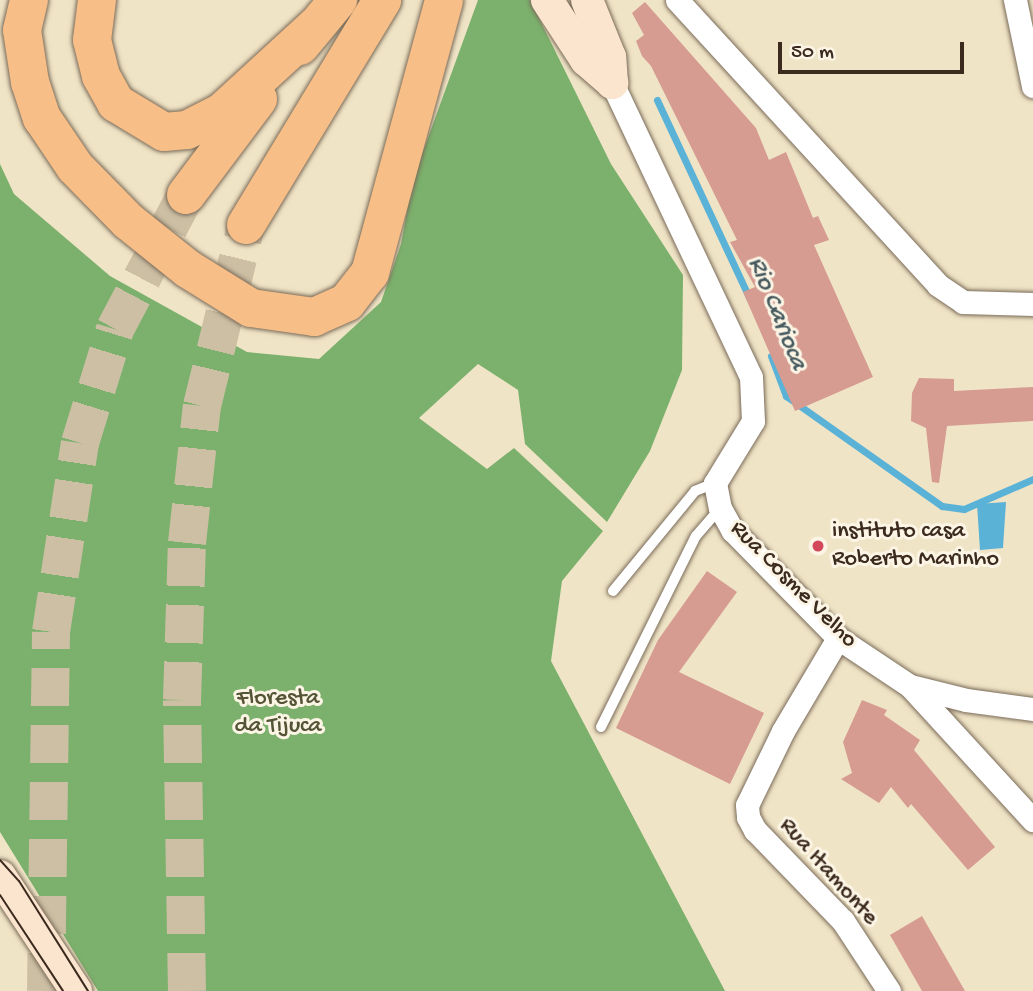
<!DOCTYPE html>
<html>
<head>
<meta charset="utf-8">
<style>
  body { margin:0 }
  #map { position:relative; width:1033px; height:991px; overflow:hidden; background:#f0e4c6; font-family:"Gochi Hand",sans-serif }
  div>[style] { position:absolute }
  .forest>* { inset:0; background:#7cb16d }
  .water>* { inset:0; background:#5ab2d7 }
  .stream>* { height:7px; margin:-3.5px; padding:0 3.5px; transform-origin:3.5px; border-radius:3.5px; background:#5ab2d7 }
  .building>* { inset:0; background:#d69b91 }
  .highway-tunnel>* { height:38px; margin-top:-19px; transform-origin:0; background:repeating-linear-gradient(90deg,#ccbfa4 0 38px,transparent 0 57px) }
  .roads { filter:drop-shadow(0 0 2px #7a6b59) drop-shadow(0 0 2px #7a6b59) }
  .lane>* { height:10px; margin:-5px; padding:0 5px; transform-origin:5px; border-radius:5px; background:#fff }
  .street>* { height:23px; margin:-11.5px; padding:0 11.5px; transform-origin:11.5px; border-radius:11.5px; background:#fff }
  .secondary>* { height:32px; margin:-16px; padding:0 16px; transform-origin:16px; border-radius:16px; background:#fce5cf }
  .highway>* { height:38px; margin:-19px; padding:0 19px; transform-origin:19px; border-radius:19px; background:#f7be87 }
  .tram>* { height:2px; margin:-1px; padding:0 1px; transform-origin:1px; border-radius:1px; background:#3b2a1e }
  .dots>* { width:19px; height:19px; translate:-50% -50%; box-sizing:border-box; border:4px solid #fcf5e5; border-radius:50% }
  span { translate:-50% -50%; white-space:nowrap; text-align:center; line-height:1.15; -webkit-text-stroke:6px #fcf5e5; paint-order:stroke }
  .poi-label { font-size:24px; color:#3b2a1e }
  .left { translate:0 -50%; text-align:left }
  .street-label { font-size:24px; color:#3b2a1e }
  .park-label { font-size:24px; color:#535336 }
  .water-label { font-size:26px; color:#465a5f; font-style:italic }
  .scale { position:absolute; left:778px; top:42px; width:186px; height:32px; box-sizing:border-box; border:4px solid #3b2a1e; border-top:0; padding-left:9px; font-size:21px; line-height:24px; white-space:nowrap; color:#3b2a1e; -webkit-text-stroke:5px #fcf5e5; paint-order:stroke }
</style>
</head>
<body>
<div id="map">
  <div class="forest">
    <i style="clip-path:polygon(478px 0,530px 0,611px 164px,683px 275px,682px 370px,650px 451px,607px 522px,525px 444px,518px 390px,478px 364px,419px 418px,487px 469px,514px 448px,603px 531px,562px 581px,551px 661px,725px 991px,98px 991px,0 832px,0 164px,14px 194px,110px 276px,247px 352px,319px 359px,381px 302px,401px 244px,413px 179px)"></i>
  </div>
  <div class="water">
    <i style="clip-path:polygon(1006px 502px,1003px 548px,980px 550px,977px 504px)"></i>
  </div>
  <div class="stream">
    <i style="left:657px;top:100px;width:220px;rotate:65deg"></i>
    <i style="left:771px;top:356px;width:43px;rotate:69.4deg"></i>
    <i style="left:786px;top:396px;width:191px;rotate:35.2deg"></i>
    <i style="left:942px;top:506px;width:22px;rotate:8deg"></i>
    <i style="left:964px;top:509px;width:75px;rotate:-23.5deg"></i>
  </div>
  <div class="building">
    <i style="clip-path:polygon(645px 2px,756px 128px,769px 160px,786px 152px,813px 218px,818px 216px,829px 240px,814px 245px,873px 377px,795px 411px,743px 292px,755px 287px,730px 242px,737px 240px,651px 66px,642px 56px,636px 41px,644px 35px,632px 13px)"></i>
    <i style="clip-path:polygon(919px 378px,954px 379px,954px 391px,1033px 387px,1033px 421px,947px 426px,939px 483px,932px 482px,926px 428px,911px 421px,912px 393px)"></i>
    <i style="clip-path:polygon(707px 571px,737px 592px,679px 672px,764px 713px,730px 784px,616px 728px,658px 640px)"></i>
    <i style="clip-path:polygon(862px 700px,887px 710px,884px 715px,920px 740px,914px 750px,995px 847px,968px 870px,911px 804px,908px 808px,891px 787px,879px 803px,841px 779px,852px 773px,843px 742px)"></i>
    <i style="clip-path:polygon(922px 916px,965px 991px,922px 991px,890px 935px)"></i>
  </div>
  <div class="highway-tunnel">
    <i style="left:46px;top:991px;width:359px;rotate:-89.2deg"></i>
    <i style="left:51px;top:632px;width:191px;rotate:-81.3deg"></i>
    <i style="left:80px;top:443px;width:119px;rotate:-72.9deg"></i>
    <i style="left:115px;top:329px;width:152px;rotate:-62.1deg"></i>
    <i style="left:187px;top:991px;width:291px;rotate:-91deg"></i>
    <i style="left:182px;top:700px;width:157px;rotate:-88.2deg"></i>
    <i style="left:187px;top:543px;width:138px;rotate:-83.8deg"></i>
    <i style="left:202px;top:406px;width:186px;rotate:-76.3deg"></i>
  </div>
  <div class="roads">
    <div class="lane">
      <i style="left:613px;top:591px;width:129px;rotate:-50.6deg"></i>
      <i style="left:695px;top:491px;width:22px;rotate:-22deg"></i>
      <i style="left:601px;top:727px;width:213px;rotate:-63.6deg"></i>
      <i style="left:696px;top:536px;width:37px;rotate:-49deg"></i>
    </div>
    <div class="street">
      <i style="left:677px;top:0;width:386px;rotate:47.5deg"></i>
      <i style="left:938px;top:285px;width:30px;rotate:34deg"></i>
      <i style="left:963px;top:302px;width:70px;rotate:1.6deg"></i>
      <i style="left:1015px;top:0;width:88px;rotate:78.2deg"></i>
      <i style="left:612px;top:83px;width:325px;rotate:64.7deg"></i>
      <i style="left:751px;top:377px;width:44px;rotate:87.4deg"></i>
      <i style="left:753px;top:421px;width:73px;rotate:121.5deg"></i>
      <i style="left:715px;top:483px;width:25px;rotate:79deg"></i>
      <i style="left:720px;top:508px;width:26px;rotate:61deg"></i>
      <i style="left:733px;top:531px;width:150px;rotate:45.5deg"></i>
      <i style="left:838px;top:638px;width:87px;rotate:33.7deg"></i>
      <i style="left:910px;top:686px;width:58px;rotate:14deg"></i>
      <i style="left:966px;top:700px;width:68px;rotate:7.7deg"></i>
      <i style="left:838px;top:638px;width:108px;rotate:120.6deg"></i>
      <i style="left:783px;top:731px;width:82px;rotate:115.9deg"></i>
      <i style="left:747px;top:805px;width:12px;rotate:85deg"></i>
      <i style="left:748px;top:817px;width:15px;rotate:62deg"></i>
      <i style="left:755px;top:830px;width:127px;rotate:46deg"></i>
      <i style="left:843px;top:921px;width:84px;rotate:56.7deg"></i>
      <i style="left:910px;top:686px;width:182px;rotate:47.5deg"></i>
    </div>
    <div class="secondary">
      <i style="left:547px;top:0;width:72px;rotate:57deg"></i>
      <i style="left:586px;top:60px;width:35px;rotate:41deg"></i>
      <i style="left:612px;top:83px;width:26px;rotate:-94deg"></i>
      <i style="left:610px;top:57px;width:61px;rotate:-112deg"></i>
      <i style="left:0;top:876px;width:138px;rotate:56.5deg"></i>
    </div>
    <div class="highway">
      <i style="left:29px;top:0;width:31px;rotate:103deg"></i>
      <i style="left:22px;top:30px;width:53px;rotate:81.3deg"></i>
      <i style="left:30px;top:82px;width:38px;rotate:72deg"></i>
      <i style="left:42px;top:118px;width:59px;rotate:56deg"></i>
      <i style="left:75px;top:167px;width:76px;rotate:45.5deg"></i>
      <i style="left:128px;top:221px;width:77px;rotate:38.7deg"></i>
      <i style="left:188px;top:269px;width:74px;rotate:31.8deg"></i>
      <i style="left:251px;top:308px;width:64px;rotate:8.1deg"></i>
      <i style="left:314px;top:317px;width:36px;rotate:-24deg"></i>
      <i style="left:347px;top:302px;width:37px;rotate:-52deg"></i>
      <i style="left:370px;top:273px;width:283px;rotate:-74.8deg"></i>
      <i style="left:97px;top:0;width:40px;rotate:97.1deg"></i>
      <i style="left:92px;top:40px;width:37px;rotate:76deg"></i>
      <i style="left:101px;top:76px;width:31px;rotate:61deg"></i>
      <i style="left:116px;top:103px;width:56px;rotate:31.1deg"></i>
      <i style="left:164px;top:132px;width:23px;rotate:-5deg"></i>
      <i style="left:187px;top:130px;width:38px;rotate:-27deg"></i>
      <i style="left:221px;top:113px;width:129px;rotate:-42.5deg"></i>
      <i style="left:300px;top:46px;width:60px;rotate:-50.4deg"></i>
      <i style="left:186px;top:195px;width:120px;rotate:-53.1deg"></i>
      <i style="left:246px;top:225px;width:263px;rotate:-58.8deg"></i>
    </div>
  </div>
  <div class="tram">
    <i style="left:0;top:860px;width:28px;rotate:48deg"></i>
    <i style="left:19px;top:881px;width:130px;rotate:57.9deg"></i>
    <i style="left:0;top:895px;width:115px;rotate:56.7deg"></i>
  </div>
  <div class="dots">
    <i style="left:818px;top:546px;background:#d1495b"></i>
  </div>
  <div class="poi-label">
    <span class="left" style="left:832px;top:546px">instituto casa<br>Roberto Marinho</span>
  </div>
  <div class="street-label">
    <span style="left:793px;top:585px;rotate:45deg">Rua Cosme Velho</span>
    <span style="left:828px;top:872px;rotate:48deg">Rua Itamonte</span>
  </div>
  <div class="park-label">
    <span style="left:278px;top:713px">Floresta<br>da Tijuca</span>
  </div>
  <div class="water-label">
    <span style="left:776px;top:314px;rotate:68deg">Rio Carioca</span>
  </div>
  <div class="scale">50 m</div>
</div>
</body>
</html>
